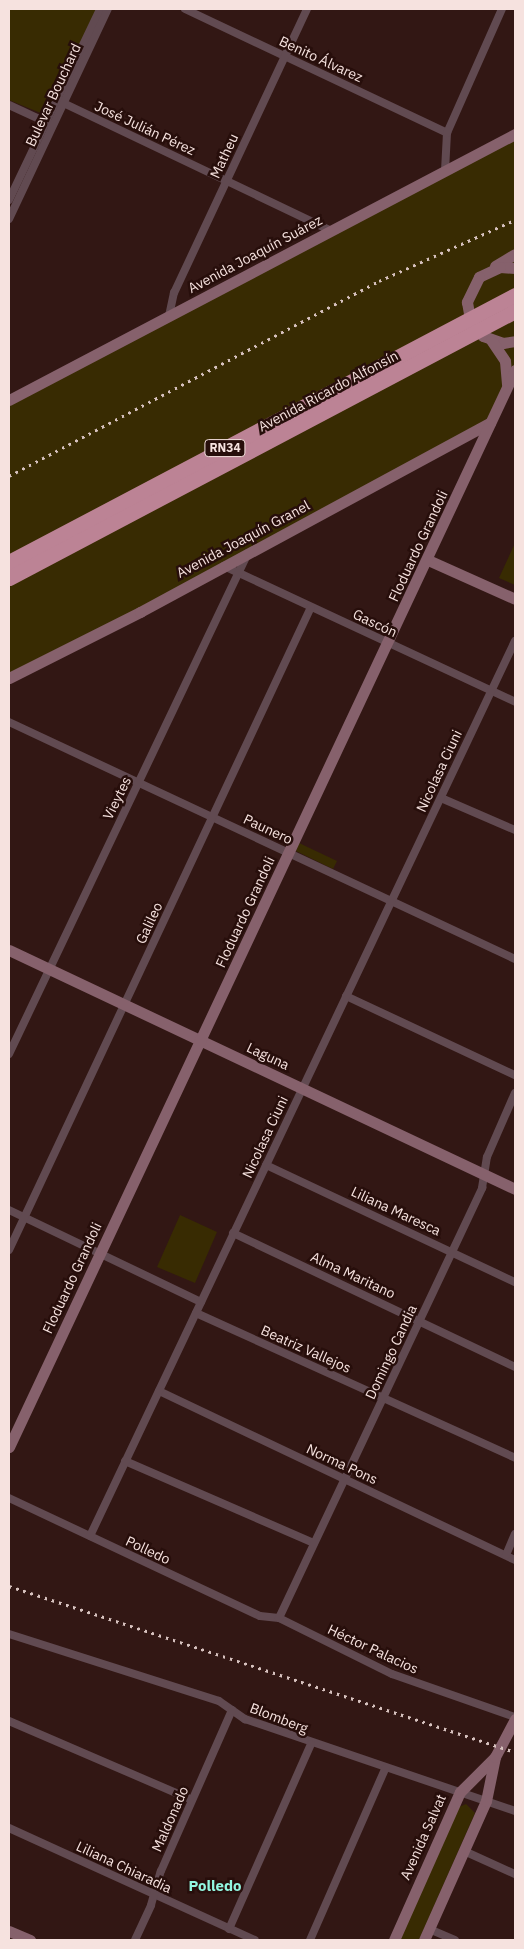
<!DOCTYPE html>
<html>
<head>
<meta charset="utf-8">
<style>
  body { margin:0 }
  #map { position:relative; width:524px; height:1949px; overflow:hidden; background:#321714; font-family:"IBM Plex Sans",sans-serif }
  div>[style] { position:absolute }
  .green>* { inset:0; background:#382b02 }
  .street>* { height:8px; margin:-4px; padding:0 4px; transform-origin:4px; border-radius:4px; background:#614a51 }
  .secondary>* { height:11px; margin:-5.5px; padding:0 5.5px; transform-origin:5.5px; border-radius:5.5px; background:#86616c }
  .highway>* { height:15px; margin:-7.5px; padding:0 7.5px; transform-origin:7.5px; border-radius:7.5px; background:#bc8395 }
  .rail>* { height:3px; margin-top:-1.5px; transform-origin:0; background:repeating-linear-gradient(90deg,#d7c2bf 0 2.5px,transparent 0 7.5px) }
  span { translate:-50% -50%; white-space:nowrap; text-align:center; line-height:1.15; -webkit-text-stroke:5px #270e0b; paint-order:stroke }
  .shield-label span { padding:1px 4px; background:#270e0b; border:1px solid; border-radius:4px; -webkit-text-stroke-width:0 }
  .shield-label { font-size:12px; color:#f6e2df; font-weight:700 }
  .street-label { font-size:14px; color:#f6e2df }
  .neighbourhood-label { font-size:15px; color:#92f6e0; font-weight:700 }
  .frame { position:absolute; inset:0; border:10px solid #f6e2df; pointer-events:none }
</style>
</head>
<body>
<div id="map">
  <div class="green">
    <i style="clip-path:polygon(9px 9px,97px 9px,47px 113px,43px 114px,9px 100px)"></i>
    <i style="clip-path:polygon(515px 134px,515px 370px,490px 423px,9px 678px,9px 400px)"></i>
    <i style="clip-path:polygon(515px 543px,515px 585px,499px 578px)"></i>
    <i style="clip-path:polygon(299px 843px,337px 861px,333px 869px,296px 851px)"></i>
    <i style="clip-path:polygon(180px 1215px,217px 1232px,195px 1283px,157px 1267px)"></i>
    <i style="clip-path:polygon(466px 1804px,475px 1813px,419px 1940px,399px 1940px,459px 1807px)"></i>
  </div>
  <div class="street">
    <i style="left:185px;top:9px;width:290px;rotate:25.3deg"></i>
    <i style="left:57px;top:100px;width:305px;rotate:25.5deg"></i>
    <i style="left:9px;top:105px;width:45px;rotate:24.9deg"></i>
    <i style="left:445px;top:171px;width:38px;rotate:-87deg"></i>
    <i style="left:447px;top:133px;width:136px;rotate:-66.1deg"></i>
    <i style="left:9px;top:200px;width:212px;rotate:-64.5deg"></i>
    <i style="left:9px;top:219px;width:232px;rotate:-64.8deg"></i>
    <i style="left:169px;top:316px;width:24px;rotate:-78deg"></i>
    <i style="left:174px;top:293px;width:314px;rotate:-64.9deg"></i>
    <i style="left:224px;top:566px;width:321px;rotate:25deg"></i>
    <i style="left:9px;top:722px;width:559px;rotate:25.1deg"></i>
    <i style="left:441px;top:798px;width:81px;rotate:23.4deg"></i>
    <i style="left:346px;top:996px;width:187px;rotate:25.1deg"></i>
    <i style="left:9px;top:1054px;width:555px;rotate:-64.5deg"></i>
    <i style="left:266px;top:1165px;width:275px;rotate:25.2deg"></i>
    <i style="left:9px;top:1210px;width:213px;rotate:25.6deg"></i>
    <i style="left:233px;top:1233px;width:312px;rotate:25.4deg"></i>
    <i style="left:9px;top:1250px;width:710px;rotate:-64.84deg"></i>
    <i style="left:196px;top:1313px;width:350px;rotate:24.4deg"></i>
    <i style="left:159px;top:1391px;width:394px;rotate:25.4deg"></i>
    <i style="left:125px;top:1461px;width:206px;rotate:23.5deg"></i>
    <i style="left:9px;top:1498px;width:277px;rotate:25.2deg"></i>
    <i style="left:260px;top:1616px;width:19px;rotate:6deg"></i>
    <i style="left:279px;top:1618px;width:126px;rotate:26.4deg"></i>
    <i style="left:392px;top:1674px;width:130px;rotate:19.3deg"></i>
    <i style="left:90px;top:1536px;width:991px;rotate:-64.6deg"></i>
    <i style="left:506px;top:1555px;width:23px;rotate:-67deg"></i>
    <i style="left:279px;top:1618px;width:476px;rotate:-64.7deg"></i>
    <i style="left:482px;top:1188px;width:31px;rotate:-81deg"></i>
    <i style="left:487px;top:1157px;width:70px;rotate:-66.4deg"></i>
    <i style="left:9px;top:1634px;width:220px;rotate:17.7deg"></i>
    <i style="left:219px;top:1701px;width:32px;rotate:35deg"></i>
    <i style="left:245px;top:1719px;width:285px;rotate:18.8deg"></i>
    <i style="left:9px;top:1721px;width:199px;rotate:23.3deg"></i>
    <i style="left:9px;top:1828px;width:270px;rotate:24.5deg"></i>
    <i style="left:464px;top:1851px;width:56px;rotate:24.3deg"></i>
    <i style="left:229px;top:1929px;width:202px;rotate:-66.1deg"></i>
    <i style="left:429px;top:1929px;width:28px;rotate:23deg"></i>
    <i style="left:135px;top:1940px;width:38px;rotate:-65deg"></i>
    <i style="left:151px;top:1905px;width:35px;rotate:-74deg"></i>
    <i style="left:161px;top:1871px;width:176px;rotate:-66.2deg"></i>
    <i style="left:310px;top:1940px;width:187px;rotate:-66.3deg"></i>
  </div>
  <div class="secondary">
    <i style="left:495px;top:266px;width:23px;rotate:-31deg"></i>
    <i style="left:515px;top:268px;width:15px;rotate:-176deg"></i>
    <i style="left:500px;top:267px;width:23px;rotate:155deg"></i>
    <i style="left:479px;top:277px;width:28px;rotate:116deg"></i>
    <i style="left:467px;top:302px;width:17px;rotate:80deg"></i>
    <i style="left:470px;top:319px;width:21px;rotate:53deg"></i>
    <i style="left:483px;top:336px;width:21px;rotate:19deg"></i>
    <i style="left:503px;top:343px;width:12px;rotate:-9deg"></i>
    <i style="left:491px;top:340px;width:25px;rotate:56deg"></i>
    <i style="left:505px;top:361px;width:23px;rotate:85deg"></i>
    <i style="left:9px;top:400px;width:572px;rotate:-27.73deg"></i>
    <i style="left:428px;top:560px;width:95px;rotate:24.1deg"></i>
    <i style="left:9px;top:678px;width:147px;rotate:-26.7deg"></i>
    <i style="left:140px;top:612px;width:398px;rotate:-28.4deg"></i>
    <i style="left:9px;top:950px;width:560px;rotate:25.28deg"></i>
    <i style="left:9px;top:1447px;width:1190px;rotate:-64.83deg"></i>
    <i style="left:9px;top:1931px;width:23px;rotate:23deg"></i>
    <i style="left:394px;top:1940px;width:162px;rotate:-66deg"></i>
    <i style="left:460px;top:1792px;width:49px;rotate:-45deg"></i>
    <i style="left:424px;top:1940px;width:152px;rotate:-66deg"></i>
    <i style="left:486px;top:1801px;width:45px;rotate:-78.4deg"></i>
    <i style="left:495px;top:1757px;width:43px;rotate:-62.2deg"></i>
  </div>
  <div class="highway">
    <i style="left:9px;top:562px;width:572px;rotate:-27.82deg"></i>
    <i style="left:9px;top:578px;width:572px;rotate:-27.82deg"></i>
  </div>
  <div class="rail">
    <i style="left:9px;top:476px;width:418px;rotate:-27.8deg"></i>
    <i style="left:379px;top:281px;width:149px;rotate:-24.2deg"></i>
    <i style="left:9px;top:1586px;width:533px;rotate:18.16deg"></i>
  </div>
  <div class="shield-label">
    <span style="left:225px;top:448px">RN34</span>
  </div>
  <div class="street-label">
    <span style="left:321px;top:59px;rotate:25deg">Benito Álvarez</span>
    <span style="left:53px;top:95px;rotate:-65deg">Bulevar Bouchard</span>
    <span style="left:145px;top:128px;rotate:25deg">José Julián Pérez</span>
    <span style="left:224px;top:156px;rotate:-65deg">Matheu</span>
    <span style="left:255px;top:254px;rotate:-28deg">Avenida Joaquín Suárez</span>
    <span style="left:328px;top:391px;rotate:-28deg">Avenida Ricardo Alfonsín</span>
    <span style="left:243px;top:539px;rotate:-28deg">Avenida Joaquín Granel</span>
    <span style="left:418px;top:546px;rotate:-65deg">Floduardo Grandoli</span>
    <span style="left:375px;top:623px;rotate:25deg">Gascón</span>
    <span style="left:439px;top:771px;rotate:-65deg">Nicolasa Ciuni</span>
    <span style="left:117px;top:798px;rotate:-64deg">Vieytes</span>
    <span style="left:268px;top:829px;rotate:25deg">Paunero</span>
    <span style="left:245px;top:912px;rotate:-65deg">Floduardo Grandoli</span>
    <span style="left:149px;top:923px;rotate:-65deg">Galileo</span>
    <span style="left:268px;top:1056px;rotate:25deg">Laguna</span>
    <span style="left:265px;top:1137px;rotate:-65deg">Nicolasa Ciuni</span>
    <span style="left:396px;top:1211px;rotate:25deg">Liliana Maresca</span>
    <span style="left:353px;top:1275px;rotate:25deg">Alma Maritano</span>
    <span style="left:72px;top:1278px;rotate:-65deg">Floduardo Grandoli</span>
    <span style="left:306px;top:1349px;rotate:24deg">Beatriz Vallejos</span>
    <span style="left:391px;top:1352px;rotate:-65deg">Domingo Candia</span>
    <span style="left:342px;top:1464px;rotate:25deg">Norma Pons</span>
    <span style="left:148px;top:1550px;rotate:25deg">Polledo</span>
    <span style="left:373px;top:1649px;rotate:25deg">Héctor Palacios</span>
    <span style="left:279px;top:1718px;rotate:21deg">Blomberg</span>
    <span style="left:170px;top:1819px;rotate:-66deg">Maldonado</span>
    <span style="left:423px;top:1837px;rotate:-66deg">Avenida Salvat</span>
    <span style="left:124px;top:1867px;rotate:25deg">Liliana Chiaradia</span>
  </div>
  <div class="neighbourhood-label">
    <span style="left:215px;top:1886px">Polledo</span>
  </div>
  <div class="frame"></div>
</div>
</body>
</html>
